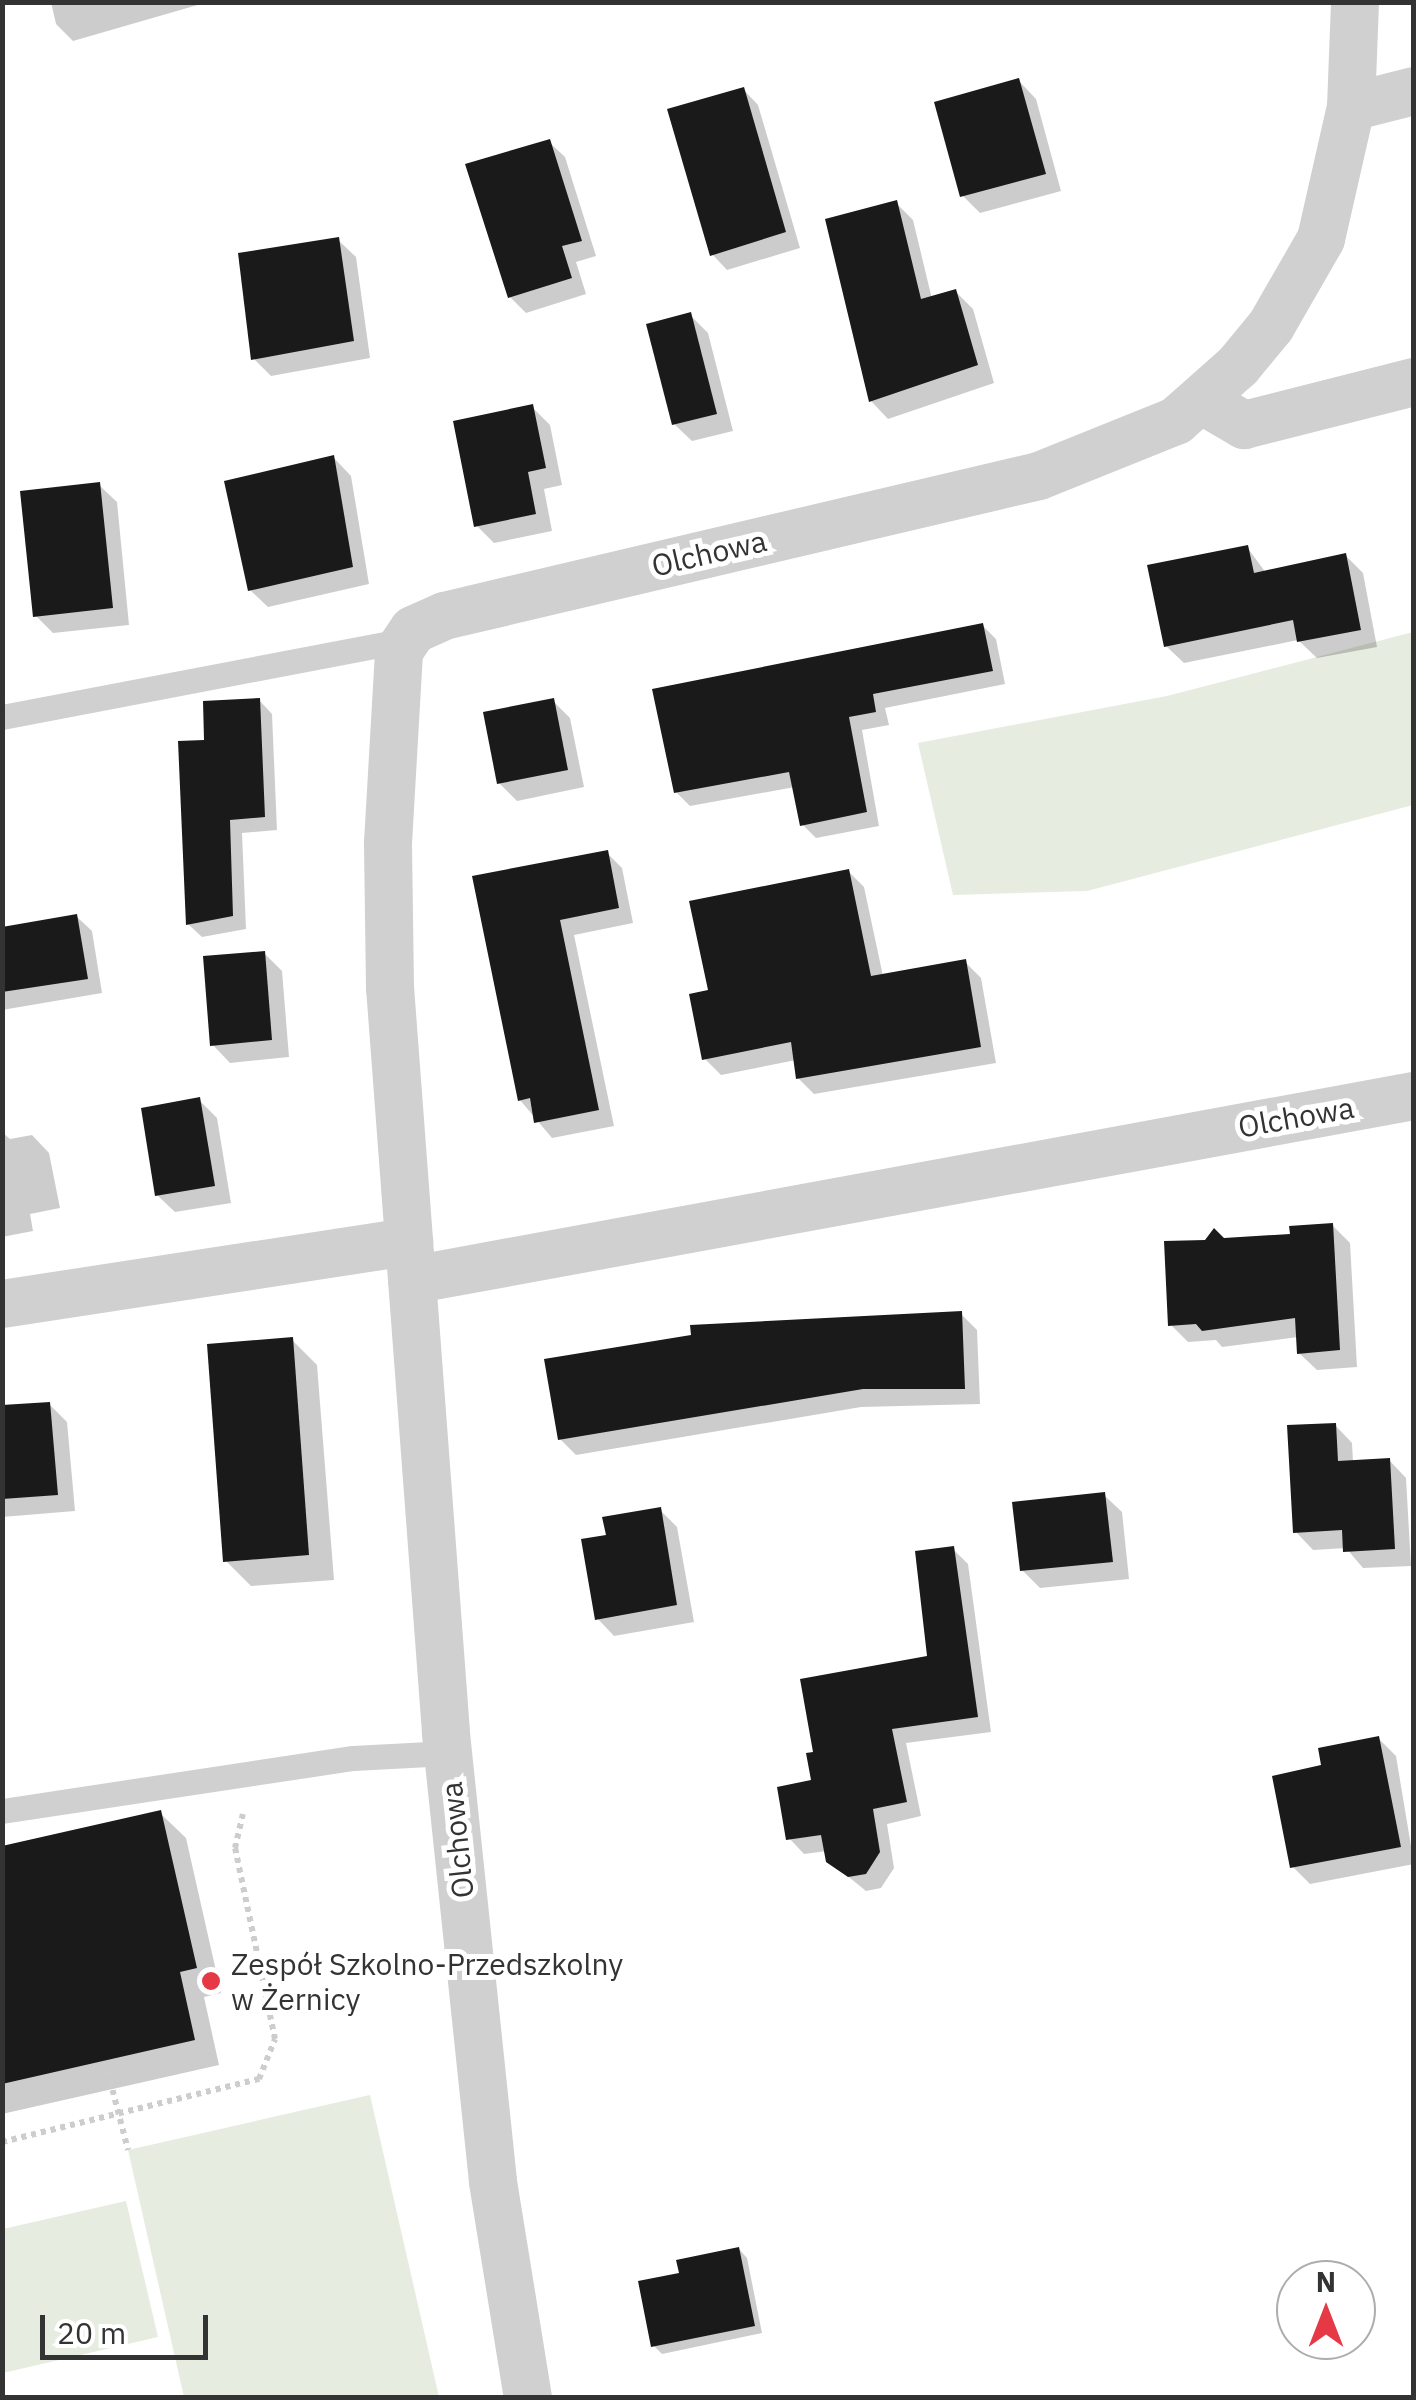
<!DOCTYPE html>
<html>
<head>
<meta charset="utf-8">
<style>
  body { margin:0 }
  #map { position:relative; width:1416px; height:2400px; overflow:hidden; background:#fff; font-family:"IBM Plex Sans",sans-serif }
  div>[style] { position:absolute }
  .green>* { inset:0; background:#e6ecdf }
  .shadow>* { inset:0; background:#0003 }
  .building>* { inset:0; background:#1a1a1a }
  .path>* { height:6px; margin-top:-3px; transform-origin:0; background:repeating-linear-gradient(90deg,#cdcdcd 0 5px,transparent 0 10px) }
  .service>* { height:25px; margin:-12.5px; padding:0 12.5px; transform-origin:12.5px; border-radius:12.5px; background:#d0d0d0 }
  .minor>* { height:48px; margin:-24px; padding:0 24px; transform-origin:24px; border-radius:24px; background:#d0d0d0 }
  .dots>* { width:28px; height:28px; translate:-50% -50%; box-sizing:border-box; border:5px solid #fff; border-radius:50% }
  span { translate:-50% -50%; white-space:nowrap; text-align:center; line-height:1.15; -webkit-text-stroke:10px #fff; paint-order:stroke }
  .street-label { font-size:30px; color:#333 }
  .poi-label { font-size:30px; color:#333 }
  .left { translate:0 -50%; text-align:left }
  .frame { position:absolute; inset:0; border:5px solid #333; pointer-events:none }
  .north { position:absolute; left:1276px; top:2260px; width:100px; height:100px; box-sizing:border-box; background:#fff; border:2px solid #adadad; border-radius:50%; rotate:0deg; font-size:28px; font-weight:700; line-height:40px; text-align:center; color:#333 }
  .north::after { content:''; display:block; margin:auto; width:35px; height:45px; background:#e63946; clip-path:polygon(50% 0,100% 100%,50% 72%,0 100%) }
  .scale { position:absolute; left:40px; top:2315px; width:168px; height:45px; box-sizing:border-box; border:5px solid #333; border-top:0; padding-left:12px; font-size:30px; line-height:35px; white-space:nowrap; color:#333; -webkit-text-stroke:8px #fff; paint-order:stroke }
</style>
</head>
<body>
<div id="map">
  <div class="green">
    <i style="clip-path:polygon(1413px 632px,1413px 805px,1087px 891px,953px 895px,918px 743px,1167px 696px)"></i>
    <i style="clip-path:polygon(370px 2095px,439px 2397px,184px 2397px,128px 2150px)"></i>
    <i style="clip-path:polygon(126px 2201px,158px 2337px,3px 2373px,3px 2229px)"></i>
  </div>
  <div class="shadow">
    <i style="clip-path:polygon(51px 2px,208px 2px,73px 41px,56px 24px)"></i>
    <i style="clip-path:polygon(1019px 81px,1036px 99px,1061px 191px,980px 213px,963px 196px)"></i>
    <i style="clip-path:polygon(743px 89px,758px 105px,800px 248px,727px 270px,712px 254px)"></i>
    <i style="clip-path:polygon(549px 142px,565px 157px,596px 256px,576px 262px,586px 294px,526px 313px,510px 297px)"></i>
    <i style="clip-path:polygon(896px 203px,913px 220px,932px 299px,956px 292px,973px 309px,994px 383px,888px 419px,871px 401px)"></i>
    <i style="clip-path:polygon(338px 240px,356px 257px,370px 358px,271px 376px,254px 359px)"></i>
    <i style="clip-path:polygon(690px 315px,708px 333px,733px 431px,692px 441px,674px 424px)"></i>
    <i style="clip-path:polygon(532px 407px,550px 425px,562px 485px,544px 489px,552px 531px,494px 543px,477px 526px)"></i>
    <i style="clip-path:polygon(334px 458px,351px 476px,369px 584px,268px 607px,250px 590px)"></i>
    <i style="clip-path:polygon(99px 485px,117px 502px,129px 625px,53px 633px,36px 616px)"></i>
    <i style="clip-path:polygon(1247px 547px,1266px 573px,1346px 556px,1363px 573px,1377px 647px,1317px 658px,1298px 640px,1184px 663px,1166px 646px)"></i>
    <i style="clip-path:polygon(982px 625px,996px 639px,1005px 684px,885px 708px,889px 725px,862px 730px,879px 826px,816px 838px,802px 824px,795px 787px,690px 806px,676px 792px)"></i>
    <i style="clip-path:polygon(259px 700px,272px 714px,277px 830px,242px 833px,246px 929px,202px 937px,188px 924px,207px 742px)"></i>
    <i style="clip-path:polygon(553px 701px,570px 718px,584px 787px,517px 801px,499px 783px)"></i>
    <i style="clip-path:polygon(607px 853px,622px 868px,633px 923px,574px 935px,614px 1126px,552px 1138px,520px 1100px,475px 878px)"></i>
    <i style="clip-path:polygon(848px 871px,864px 887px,883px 976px,965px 962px,981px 978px,996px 1063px,814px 1094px,798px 1078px,796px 1060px,721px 1075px,705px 1059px)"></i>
    <i style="clip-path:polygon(76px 916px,92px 931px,102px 993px,2px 1010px,2px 929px)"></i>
    <i style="clip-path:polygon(264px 953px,282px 971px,289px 1057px,230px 1063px,213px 1045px)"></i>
    <i style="clip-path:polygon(199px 1100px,217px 1118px,231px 1203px,175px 1212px,157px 1195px)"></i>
    <i style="clip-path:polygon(2px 1132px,10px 1139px,32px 1135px,49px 1153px,60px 1208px,30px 1214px,33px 1231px,2px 1237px)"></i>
    <i style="clip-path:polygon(1332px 1225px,1350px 1243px,1357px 1367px,1317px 1370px,1299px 1353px,1298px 1337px,1222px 1347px,1216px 1340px,1188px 1342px,1171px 1325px,1206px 1242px,1292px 1236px)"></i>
    <i style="clip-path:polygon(961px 1314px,977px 1330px,980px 1404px,861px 1407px,576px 1455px,560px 1439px)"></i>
    <i style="clip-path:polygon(292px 1340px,317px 1365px,334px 1580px,251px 1586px,226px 1561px)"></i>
    <i style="clip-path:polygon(49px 1404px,67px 1422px,75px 1511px,2px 1517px,2px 1408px)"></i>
    <i style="clip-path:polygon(1335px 1425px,1352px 1443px,1353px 1462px,1389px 1460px,1406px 1478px,1411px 1566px,1363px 1568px,1346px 1548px,1313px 1550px,1296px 1532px)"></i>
    <i style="clip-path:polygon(1104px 1495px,1122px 1512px,1129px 1579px,1040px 1588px,1022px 1570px)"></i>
    <i style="clip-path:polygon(660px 1510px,677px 1527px,694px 1622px,614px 1636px,597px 1618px)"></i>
    <i style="clip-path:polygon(953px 1549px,968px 1564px,991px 1732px,906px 1743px,921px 1816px,887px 1824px,894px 1868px,881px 1888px,866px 1891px,829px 1861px,827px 1851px,804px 1854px,789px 1838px,814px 1782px,930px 1658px)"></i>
    <i style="clip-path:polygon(1378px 1738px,1396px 1756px,1414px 1864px,1310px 1884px,1292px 1866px,1324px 1767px)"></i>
    <i style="clip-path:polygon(160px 1813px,186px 1838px,221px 1993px,204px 1997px,219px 2065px,2px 2114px,2px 1848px)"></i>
    <i style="clip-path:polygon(739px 2249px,747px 2258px,762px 2333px,662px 2354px,654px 2346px,682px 2275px)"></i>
  </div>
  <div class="building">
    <i style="clip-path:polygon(1019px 78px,1046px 174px,960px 197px,934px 102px)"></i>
    <i style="clip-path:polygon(744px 87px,786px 232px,710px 256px,667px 109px)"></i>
    <i style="clip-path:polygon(550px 139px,582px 241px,562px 246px,572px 278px,508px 298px,465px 164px)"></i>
    <i style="clip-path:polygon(897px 200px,921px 299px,956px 289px,978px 365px,869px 402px,825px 219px)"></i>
    <i style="clip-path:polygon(339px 237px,354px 341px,251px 360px,238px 253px)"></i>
    <i style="clip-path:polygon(691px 312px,717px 414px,672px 425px,646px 324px)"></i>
    <i style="clip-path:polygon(533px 404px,546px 468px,528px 472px,536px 514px,474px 527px,453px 421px)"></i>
    <i style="clip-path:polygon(334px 455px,353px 567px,248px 591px,224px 481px)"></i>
    <i style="clip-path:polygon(100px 482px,113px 608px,33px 617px,20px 491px)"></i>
    <i style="clip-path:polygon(1248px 545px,1254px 573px,1346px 553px,1361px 630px,1297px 642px,1293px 620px,1164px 647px,1147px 565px)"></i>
    <i style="clip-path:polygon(983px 623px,993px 671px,873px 694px,876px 712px,849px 717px,867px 812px,800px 826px,789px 772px,674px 793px,652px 689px)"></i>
    <i style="clip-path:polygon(260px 698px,265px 817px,230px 820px,233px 916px,186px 925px,178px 741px,204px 740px,203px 701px)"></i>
    <i style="clip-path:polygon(554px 698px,568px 770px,497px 784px,483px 712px)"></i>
    <i style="clip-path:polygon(608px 850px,619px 908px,560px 920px,599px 1110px,534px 1123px,530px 1098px,518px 1101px,472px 876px)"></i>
    <i style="clip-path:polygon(849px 869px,871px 976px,966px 959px,981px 1047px,796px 1079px,791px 1042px,702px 1060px,689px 994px,708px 990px,689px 901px)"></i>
    <i style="clip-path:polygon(77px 914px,88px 979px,2px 992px,2px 927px)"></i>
    <i style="clip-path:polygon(265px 951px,272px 1040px,210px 1046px,203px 956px)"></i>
    <i style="clip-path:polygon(200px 1097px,215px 1186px,155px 1196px,141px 1108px)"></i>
    <i style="clip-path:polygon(1333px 1223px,1340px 1350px,1297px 1354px,1295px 1318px,1202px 1331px,1196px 1324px,1168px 1326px,1164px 1241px,1205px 1240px,1214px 1228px,1224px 1238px,1290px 1234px,1289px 1226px)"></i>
    <i style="clip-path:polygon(962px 1311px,965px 1389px,863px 1389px,558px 1440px,544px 1359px,691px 1335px,690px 1325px)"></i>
    <i style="clip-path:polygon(293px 1337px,309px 1555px,223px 1562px,207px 1344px)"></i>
    <i style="clip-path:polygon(50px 1402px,58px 1495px,2px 1499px,2px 1405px)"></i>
    <i style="clip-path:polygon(1336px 1423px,1338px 1461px,1390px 1458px,1395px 1549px,1343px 1552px,1342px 1530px,1293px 1533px,1287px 1425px)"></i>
    <i style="clip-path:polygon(1105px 1492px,1113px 1562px,1020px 1571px,1012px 1502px)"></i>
    <i style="clip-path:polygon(661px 1507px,677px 1605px,595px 1620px,581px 1539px,606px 1535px,602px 1517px)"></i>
    <i style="clip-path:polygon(954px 1546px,978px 1717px,892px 1729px,907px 1802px,873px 1809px,880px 1852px,866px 1874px,848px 1877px,826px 1862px,821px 1835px,786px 1840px,777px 1787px,811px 1780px,806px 1753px,813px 1752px,800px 1679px,927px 1656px,915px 1551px)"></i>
    <i style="clip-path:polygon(1379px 1736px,1401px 1847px,1290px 1868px,1272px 1776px,1321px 1765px,1318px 1748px)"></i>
    <i style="clip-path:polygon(161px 1810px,197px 1968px,180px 1972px,195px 2040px,2px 2084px,2px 1846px)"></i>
    <i style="clip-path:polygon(739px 2247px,755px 2326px,651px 2347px,638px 2281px,679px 2273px,676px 2260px)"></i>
  </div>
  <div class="path">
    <i style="left:105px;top:2061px;width:92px;rotate:75.5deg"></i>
    <i style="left:2px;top:2142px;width:265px;rotate:-13.8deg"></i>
    <i style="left:259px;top:2079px;width:43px;rotate:-68.2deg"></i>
    <i style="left:275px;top:2039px;width:195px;rotate:-101.8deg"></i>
    <i style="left:235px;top:1848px;width:35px;rotate:-77deg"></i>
  </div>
  <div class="service">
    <i style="left:2px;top:717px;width:411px;rotate:-10.8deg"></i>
    <i style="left:2px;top:1811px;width:355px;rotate:-8.6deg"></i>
    <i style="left:353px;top:1758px;width:95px;rotate:-3deg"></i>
  </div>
  <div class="minor">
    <i style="left:1351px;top:107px;width:65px;rotate:-14.3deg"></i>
    <i style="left:1203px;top:401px;width:48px;rotate:30.3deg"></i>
    <i style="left:1244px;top:425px;width:175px;rotate:-14.2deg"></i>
    <i style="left:412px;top:1280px;width:1019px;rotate:-10.41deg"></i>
    <i style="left:2px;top:1304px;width:412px;rotate:-8.7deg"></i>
    <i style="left:528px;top:2398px;width:220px;rotate:-99.2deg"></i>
    <i style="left:493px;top:2181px;width:451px;rotate:-96deg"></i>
    <i style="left:446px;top:1732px;width:746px;rotate:-94.3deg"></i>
    <i style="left:390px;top:988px;width:145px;rotate:-90.8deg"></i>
    <i style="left:388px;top:843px;width:192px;rotate:-86.7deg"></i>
    <i style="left:399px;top:651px;width:25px;rotate:-56deg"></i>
    <i style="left:413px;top:630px;width:34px;rotate:-24deg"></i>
    <i style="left:444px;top:616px;width:611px;rotate:-13.24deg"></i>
    <i style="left:1039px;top:476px;width:148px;rotate:-21.9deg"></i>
    <i style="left:1176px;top:421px;width:83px;rotate:-41.6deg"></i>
    <i style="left:1238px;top:366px;width:52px;rotate:-50.5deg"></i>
    <i style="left:1271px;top:326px;width:100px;rotate:-60.1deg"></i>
    <i style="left:1321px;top:239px;width:135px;rotate:-77.2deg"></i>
    <i style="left:1351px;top:107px;width:105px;rotate:-87.8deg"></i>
  </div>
  <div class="dots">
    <i style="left:211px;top:1981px;background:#e63946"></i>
  </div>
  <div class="street-label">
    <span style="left:709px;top:553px;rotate:-13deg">Olchowa</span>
    <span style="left:1296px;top:1117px;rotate:-10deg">Olchowa</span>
    <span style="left:457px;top:1840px;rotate:-96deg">Olchowa</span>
  </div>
  <div class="poi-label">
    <span class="left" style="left:231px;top:1981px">Zespół Szkolno-Przedszkolny<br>w Żernicy</span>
  </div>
  <div class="frame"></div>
  <div class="north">N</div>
  <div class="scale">20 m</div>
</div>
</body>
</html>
